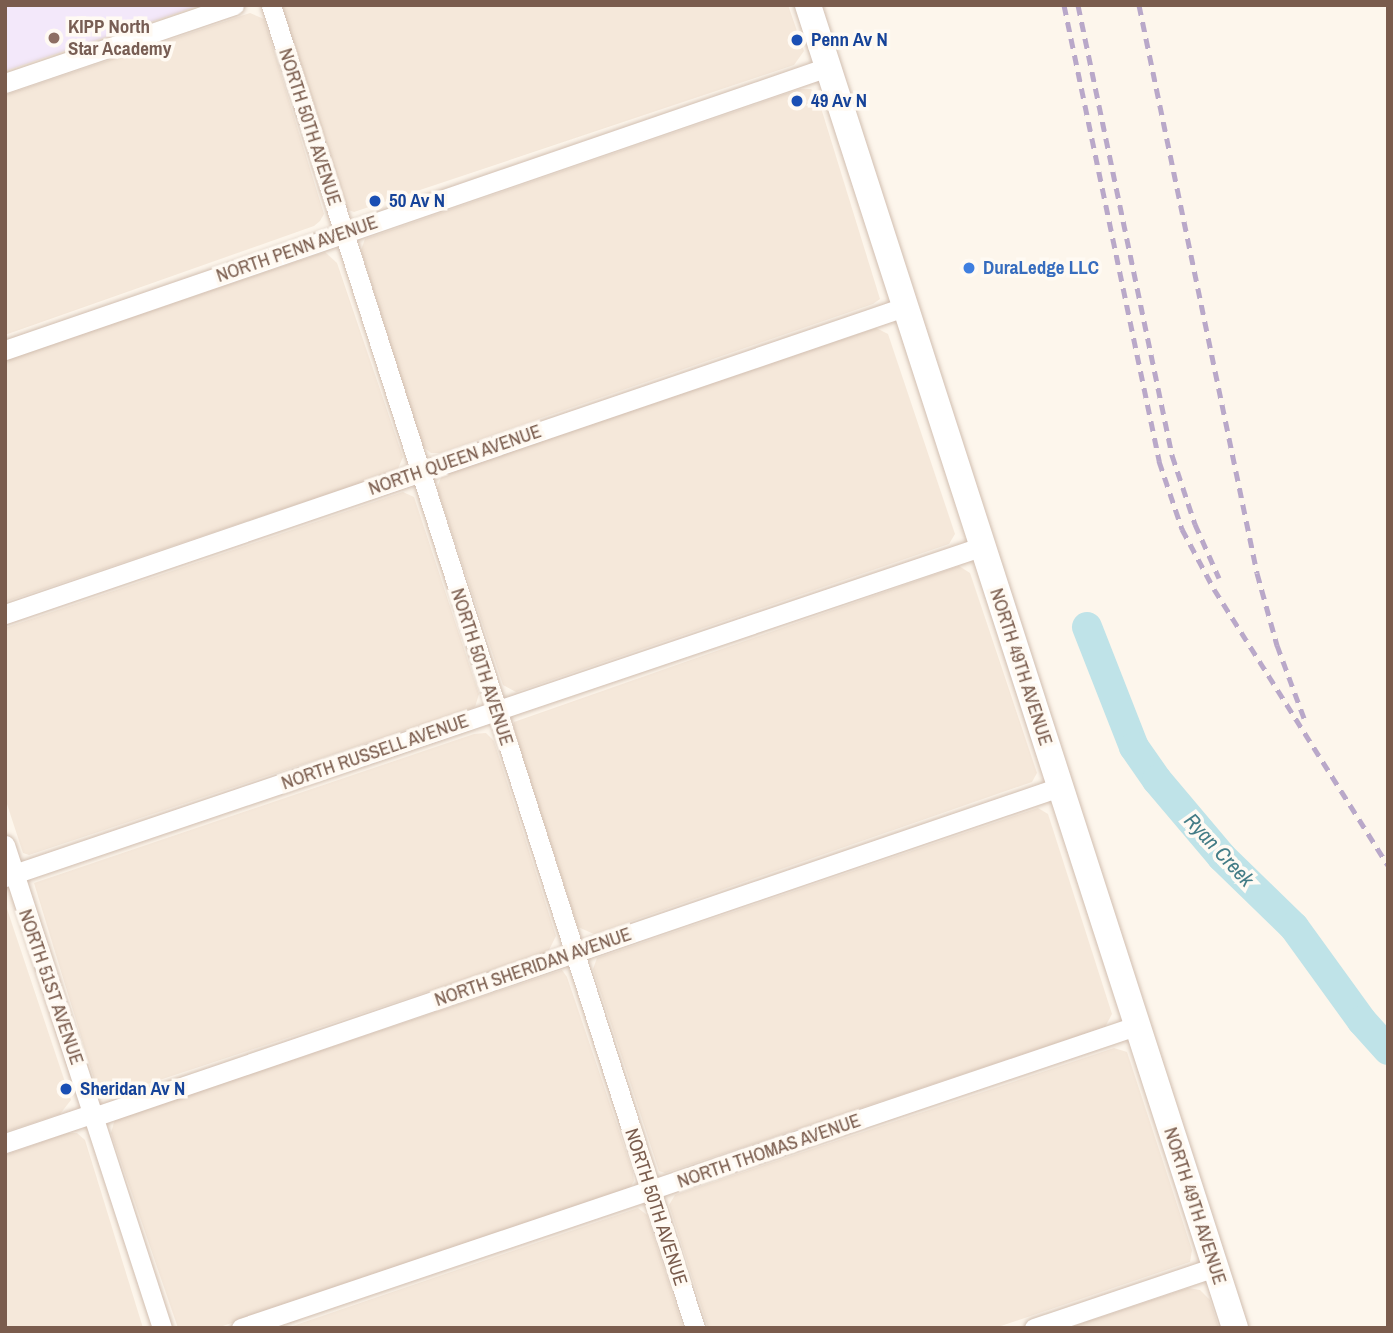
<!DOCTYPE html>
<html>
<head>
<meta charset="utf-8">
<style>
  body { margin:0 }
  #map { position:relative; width:1393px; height:1333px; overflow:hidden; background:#fdf6ec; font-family:"Archivo Narrow",sans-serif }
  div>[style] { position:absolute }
  .residential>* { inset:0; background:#f5e8da }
  .education>* { inset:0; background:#f3e8fa }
  .river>* { height:30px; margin:-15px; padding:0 15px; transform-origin:15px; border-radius:15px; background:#bfe3e8 }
  .roads { filter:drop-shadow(0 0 2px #d1beb0) drop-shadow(0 0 2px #d1beb0) }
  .street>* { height:19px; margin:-9.5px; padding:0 9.5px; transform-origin:9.5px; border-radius:9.5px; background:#fff }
  .secondary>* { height:26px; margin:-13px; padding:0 13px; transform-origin:13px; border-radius:13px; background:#fff }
  .rail>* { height:5px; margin-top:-2.5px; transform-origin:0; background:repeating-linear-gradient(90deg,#b9a8c9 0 10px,transparent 0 17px) }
  .dots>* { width:19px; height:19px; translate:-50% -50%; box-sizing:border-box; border:4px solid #fffaf3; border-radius:50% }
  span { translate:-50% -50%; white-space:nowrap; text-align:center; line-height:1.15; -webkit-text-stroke:7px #fffaf3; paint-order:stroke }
  .education-label { font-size:19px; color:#785e54; font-weight:700 }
  .left { translate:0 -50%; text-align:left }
  .transit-label { font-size:19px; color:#164399; font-weight:700 }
  .street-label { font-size:19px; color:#7a5c4d }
  .shop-label { font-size:19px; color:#366cbe; font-weight:700 }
  .water-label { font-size:21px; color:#437c86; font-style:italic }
  .frame { position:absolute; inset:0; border:7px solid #7a5c4d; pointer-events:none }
</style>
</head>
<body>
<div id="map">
  <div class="residential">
    <i style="clip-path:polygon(283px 5px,788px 5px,804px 51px,794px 65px,354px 212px,346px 209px,282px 15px)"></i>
    <i style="clip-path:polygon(250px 13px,264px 19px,324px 214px,320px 221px,314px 226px,5px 335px,5px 95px)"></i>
    <i style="clip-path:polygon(800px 89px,811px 89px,817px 95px,880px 299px,873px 304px,440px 453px,431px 453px,421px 445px,361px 250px,365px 239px)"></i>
    <i style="clip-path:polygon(325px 252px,337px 263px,403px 457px,397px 471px,5px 602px,5px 360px)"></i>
    <i style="clip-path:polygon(876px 328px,888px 334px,955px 534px,949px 544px,516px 692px,503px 685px,437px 488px,442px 475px)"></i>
    <i style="clip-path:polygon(403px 492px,414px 497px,479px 694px,475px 707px,29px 855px,23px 853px,5px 798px,5px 628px)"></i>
    <i style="clip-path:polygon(959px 566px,970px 573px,1037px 773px,1032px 782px,594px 934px,578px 927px,513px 730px,514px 722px)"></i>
    <i style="clip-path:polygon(486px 733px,494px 741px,556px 936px,548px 952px,111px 1096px,97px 1089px,34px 883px,474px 734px)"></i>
    <i style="clip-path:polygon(1038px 808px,1048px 814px,1112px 1014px,1105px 1027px,665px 1173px,659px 1171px,593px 969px,597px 958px)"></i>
    <i style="clip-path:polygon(5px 903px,71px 1100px,60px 1114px,5px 1132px)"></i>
    <i style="clip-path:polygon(562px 970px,567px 977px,633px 1172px,634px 1181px,629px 1189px,217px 1328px,178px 1328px,111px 1133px,115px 1119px)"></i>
    <i style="clip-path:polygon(1114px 1048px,1127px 1052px,1192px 1250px,1190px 1262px,995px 1328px,708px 1328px,669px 1205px,675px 1195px)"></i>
    <i style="clip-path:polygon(67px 1133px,77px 1133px,85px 1140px,143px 1328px,5px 1328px,5px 1155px)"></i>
    <i style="clip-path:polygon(638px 1208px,647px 1215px,683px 1328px,287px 1328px)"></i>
    <i style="clip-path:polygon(1188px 1288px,1200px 1290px,1210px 1300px,1219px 1328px,1068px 1328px)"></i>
  </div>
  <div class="education">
    <i style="clip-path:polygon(5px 5px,201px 5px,5px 71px)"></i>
  </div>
  <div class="river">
    <i style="left:1087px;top:627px;width:129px;rotate:68.6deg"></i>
    <i style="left:1134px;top:747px;width:40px;rotate:55.1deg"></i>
    <i style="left:1157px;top:780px;width:101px;rotate:49.8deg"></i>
    <i style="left:1222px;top:857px;width:100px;rotate:44.2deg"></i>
    <i style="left:1294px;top:927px;width:116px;rotate:54.1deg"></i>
    <i style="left:1362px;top:1021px;width:39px;rotate:48deg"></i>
  </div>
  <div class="roads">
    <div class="street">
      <i style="left:271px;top:5px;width:1389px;rotate:72.23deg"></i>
      <i style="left:5px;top:83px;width:242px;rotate:-18.8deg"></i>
      <i style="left:5px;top:350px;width:870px;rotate:-18.98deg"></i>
      <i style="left:5px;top:614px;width:950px;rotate:-18.85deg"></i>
      <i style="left:5px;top:845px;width:508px;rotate:71.99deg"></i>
      <i style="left:5px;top:877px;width:1032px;rotate:-18.7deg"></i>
      <i style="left:5px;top:1143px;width:94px;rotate:-18.6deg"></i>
      <i style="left:94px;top:1113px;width:5px;rotate:22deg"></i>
      <i style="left:99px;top:1115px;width:1015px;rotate:-18.85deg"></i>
      <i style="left:241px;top:1328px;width:945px;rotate:-18.65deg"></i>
      <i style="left:1034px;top:1328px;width:191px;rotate:-18.6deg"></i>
    </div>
    <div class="secondary">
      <i style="left:808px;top:5px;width:1390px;rotate:72.11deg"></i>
    </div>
  </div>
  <div class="rail">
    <i style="left:1064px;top:5px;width:466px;rotate:78.2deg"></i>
    <i style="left:1159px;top:461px;width:72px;rotate:71.3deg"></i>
    <i style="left:1182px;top:529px;width:68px;rotate:61.9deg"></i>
    <i style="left:1214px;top:589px;width:326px;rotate:57.8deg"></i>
    <i style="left:1078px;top:5px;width:460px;rotate:78.2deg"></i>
    <i style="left:1172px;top:455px;width:73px;rotate:71.6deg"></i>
    <i style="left:1195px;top:524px;width:59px;rotate:66deg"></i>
    <i style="left:1139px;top:5px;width:580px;rotate:78.26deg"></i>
    <i style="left:1257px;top:573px;width:75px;rotate:74.5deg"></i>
    <i style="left:1277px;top:645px;width:78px;rotate:69.7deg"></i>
  </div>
  <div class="dots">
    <i style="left:54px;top:38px;background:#8d6e63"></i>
    <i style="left:797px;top:40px;background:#1a4fb4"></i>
    <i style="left:797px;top:101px;background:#1a4fb4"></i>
    <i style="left:375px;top:201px;background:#1a4fb4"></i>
    <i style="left:969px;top:268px;background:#3f7fe0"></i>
    <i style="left:66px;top:1089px;background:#1a4fb4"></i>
  </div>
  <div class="education-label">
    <span class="left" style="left:68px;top:38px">KIPP North<br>Star Academy</span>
  </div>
  <div class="transit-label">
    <span class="left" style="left:811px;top:40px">Penn Av N</span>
    <span class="left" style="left:811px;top:101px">49 Av N</span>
    <span class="left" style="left:389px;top:201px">50 Av N</span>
    <span class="left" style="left:80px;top:1089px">Sheridan Av N</span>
  </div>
  <div class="street-label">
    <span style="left:310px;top:127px;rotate:72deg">NORTH 50TH AVENUE</span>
    <span style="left:297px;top:249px;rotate:-19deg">NORTH PENN AVENUE</span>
    <span style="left:455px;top:460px;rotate:-19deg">NORTH QUEEN AVENUE</span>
    <span style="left:482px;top:667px;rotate:72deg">NORTH 50TH AVENUE</span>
    <span style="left:1021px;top:667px;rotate:72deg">NORTH 49TH AVENUE</span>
    <span style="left:375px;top:752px;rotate:-19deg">NORTH RUSSELL AVENUE</span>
    <span style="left:533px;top:967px;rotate:-19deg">NORTH SHERIDAN AVENUE</span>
    <span style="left:51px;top:987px;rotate:71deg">NORTH 51ST AVENUE</span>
    <span style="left:769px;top:1151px;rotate:-19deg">NORTH THOMAS AVENUE</span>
    <span style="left:1195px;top:1206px;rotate:72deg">NORTH 49TH AVENUE</span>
    <span style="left:656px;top:1207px;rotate:72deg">NORTH 50TH AVENUE</span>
  </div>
  <div class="shop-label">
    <span class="left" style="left:983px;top:268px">DuraLedge LLC</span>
  </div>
  <div class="water-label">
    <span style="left:1219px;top:850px;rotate:47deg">Ryan Creek</span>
  </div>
  <div class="frame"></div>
</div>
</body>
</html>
